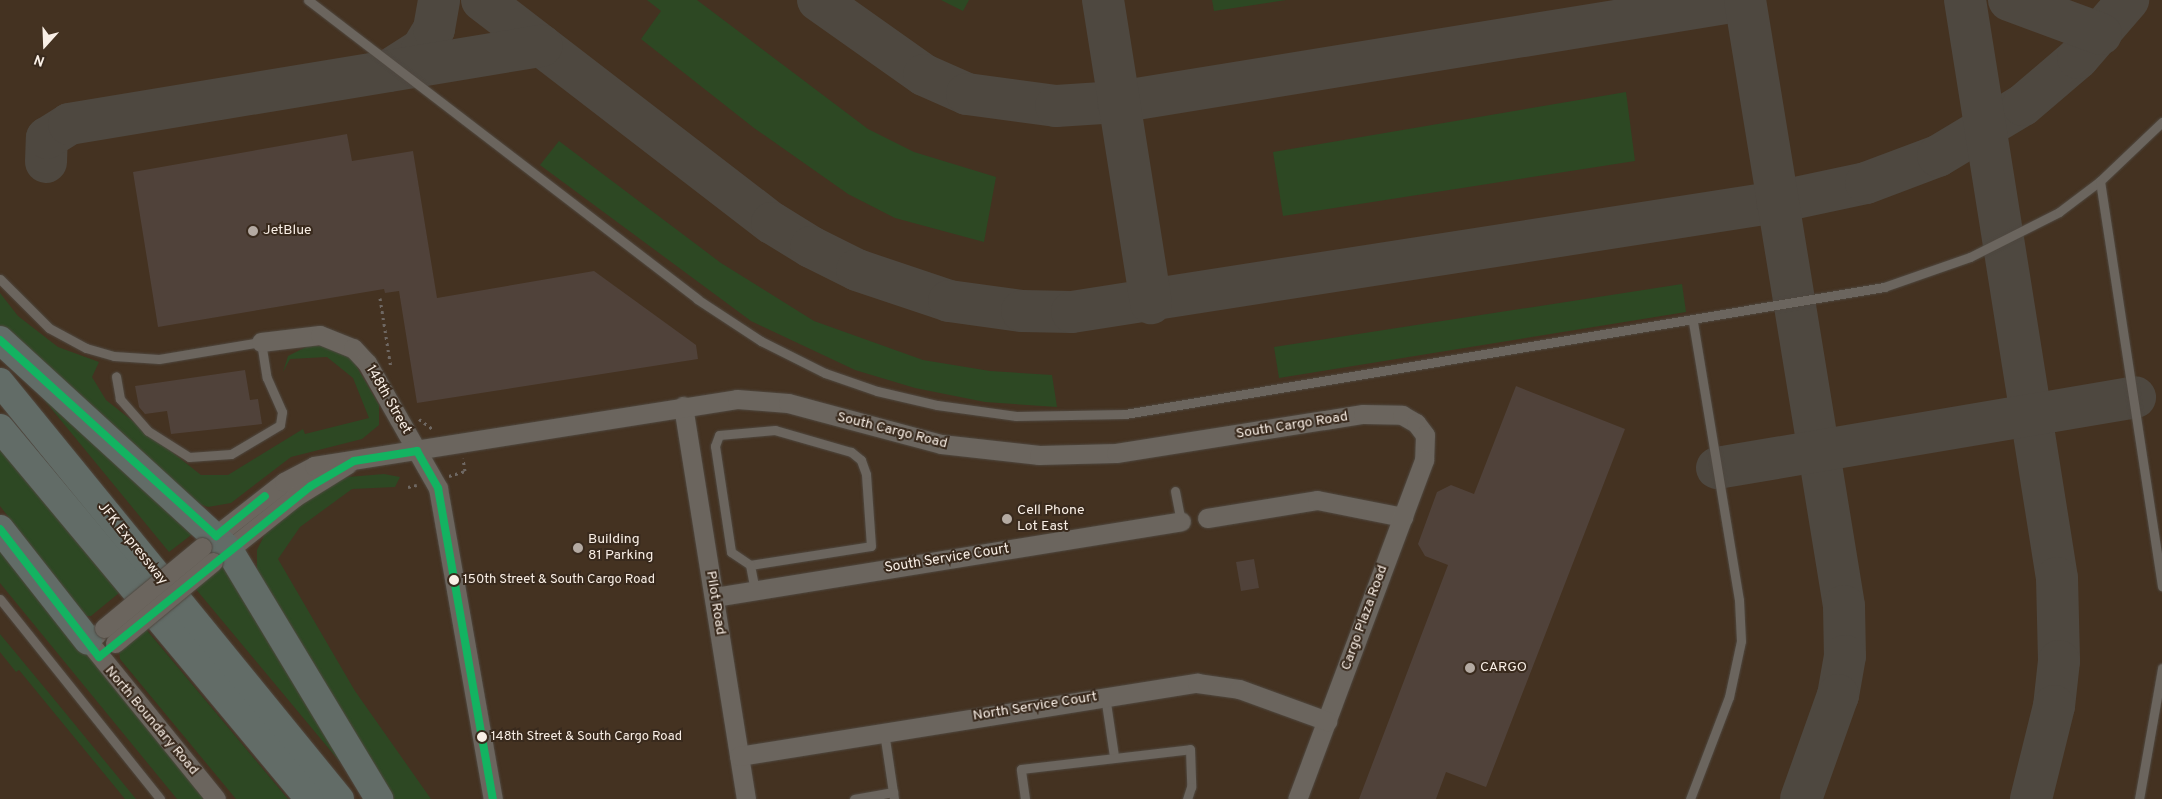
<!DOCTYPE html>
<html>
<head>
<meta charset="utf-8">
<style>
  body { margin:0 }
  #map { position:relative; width:2162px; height:799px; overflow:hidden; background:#332b23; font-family:Overpass,sans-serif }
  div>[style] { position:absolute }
  .built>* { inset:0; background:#443221 }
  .green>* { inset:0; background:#2d4823 }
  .taxiway>* { height:42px; margin:-21px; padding:0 21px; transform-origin:21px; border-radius:21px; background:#4e4840 }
  .building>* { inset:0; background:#50423a }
  .path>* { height:3px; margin-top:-1.5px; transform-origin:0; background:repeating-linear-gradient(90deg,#6e6762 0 2.5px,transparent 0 6.5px) }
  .roads { filter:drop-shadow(0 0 1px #4f4840) drop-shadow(0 0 1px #4f4840) }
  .lane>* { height:9px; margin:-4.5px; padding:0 4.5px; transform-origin:4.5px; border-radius:4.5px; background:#6b655e }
  .street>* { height:19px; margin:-9.5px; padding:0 9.5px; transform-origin:9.5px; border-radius:9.5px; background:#6b655e }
  .highway>* { height:28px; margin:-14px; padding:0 14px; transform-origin:14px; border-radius:14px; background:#626c67 }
  .bridges { filter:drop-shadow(0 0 1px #4f4840) drop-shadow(0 0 1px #4f4840) }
  .street-bridge>* { height:19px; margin:-9.5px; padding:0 9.5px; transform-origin:9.5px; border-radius:9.5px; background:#6b655e }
  .bus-1>* { height:8px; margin:-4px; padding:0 4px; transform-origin:4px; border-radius:4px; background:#13b361 }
  .dots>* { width:14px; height:14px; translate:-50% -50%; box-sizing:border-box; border:2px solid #392a1d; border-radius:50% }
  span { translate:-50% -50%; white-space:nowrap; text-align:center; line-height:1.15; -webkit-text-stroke:4px #392a1d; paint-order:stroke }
  .bus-label { font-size:13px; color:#f9efe6 }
  .left { translate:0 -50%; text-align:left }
  .poi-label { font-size:14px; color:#f9efe6 }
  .street-label { font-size:14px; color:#f9efe6 }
  .north { position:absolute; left:20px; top:20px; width:50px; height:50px; -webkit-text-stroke:4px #392a1d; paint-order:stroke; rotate:200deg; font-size:14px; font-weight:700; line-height:20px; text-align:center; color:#f9efe6 }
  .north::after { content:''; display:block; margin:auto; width:18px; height:22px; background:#f9efe6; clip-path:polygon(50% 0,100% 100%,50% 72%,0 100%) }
</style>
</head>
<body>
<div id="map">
  <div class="built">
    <i style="clip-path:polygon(0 0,2162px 0,2162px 799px,0 799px)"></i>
  </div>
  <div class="green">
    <i style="clip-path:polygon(647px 0,697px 0,868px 129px,914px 152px,996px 177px,984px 242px,895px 218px,848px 194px,754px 128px,641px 39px,661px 11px)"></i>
    <i style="clip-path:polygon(941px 0,969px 0,963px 11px)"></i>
    <i style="clip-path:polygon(1212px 0,1286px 0,1214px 11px)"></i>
    <i style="clip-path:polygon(1626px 92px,1635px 161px,1283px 216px,1273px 152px)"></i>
    <i style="clip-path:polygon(559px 141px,721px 263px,814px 321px,923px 360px,990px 371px,1052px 375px,1057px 407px,985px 402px,915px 388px,855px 370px,751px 321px,540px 165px)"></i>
    <i style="clip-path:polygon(1682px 284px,1686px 312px,1279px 378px,1274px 347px)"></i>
    <i style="clip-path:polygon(0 293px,18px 316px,58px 347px,99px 362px,92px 377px,106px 400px,201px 475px,228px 475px,303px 429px,305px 434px,369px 418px,353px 378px,327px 357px,290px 359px,283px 372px,288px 356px,308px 346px,330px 346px,353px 360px,379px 405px,379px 425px,362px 439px,291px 457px,231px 503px,208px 507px,191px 501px,0 330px)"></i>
    <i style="clip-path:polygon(27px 379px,199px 529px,169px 552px)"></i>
    <i style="clip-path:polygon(0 449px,119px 593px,91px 616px,85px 616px,0 506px)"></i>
    <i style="clip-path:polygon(384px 474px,400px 477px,395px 487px,352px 489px,300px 527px,278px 559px,355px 691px,431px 799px,389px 799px,257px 574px,257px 550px,268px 528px,325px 486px,348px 477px)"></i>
    <i style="clip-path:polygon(0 543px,207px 799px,177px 799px,0 583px)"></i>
    <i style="clip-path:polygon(226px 563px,345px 757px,340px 762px,195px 588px)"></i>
    <i style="clip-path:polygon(145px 628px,288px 799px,236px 799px,120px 659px,119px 649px)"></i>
    <i style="clip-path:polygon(0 634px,49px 693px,136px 799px,125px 799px,19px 670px,16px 672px,0 652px)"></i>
  </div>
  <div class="taxiway">
    <i style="left:482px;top:0;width:366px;rotate:37.6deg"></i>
    <i style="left:772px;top:223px;width:46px;rotate:31.6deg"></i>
    <i style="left:811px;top:247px;width:51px;rotate:26.6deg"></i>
    <i style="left:857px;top:270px;width:97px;rotate:18.6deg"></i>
    <i style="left:949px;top:301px;width:74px;rotate:7.8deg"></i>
    <i style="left:1022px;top:311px;width:50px;rotate:1.1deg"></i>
    <i style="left:1072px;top:312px;width:714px;rotate:-8.87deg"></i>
    <i style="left:1777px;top:202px;width:91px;rotate:-12.1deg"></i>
    <i style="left:1866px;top:183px;width:77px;rotate:-20.6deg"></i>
    <i style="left:1938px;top:156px;width:99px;rotate:-31deg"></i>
    <i style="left:2023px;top:105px;width:72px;rotate:-40.5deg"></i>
    <i style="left:2078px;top:58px;width:77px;rotate:-49.2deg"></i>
    <i style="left:818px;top:0;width:130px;rotate:35.3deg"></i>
    <i style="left:924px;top:75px;width:47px;rotate:23.8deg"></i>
    <i style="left:967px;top:94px;width:90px;rotate:7.7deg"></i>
    <i style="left:1056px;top:106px;width:62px;rotate:-3.7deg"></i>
    <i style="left:1118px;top:102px;width:634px;rotate:-9.25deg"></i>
    <i style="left:1103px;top:0;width:307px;rotate:81deg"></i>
    <i style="left:1745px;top:0;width:614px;rotate:80.72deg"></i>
    <i style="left:1844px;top:606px;width:50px;rotate:88.9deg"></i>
    <i style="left:1845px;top:656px;width:40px;rotate:100deg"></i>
    <i style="left:1838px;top:695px;width:110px;rotate:109.6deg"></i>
    <i style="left:1965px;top:0;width:585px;rotate:80.96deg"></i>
    <i style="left:2057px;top:578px;width:83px;rotate:88.6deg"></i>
    <i style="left:2059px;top:661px;width:45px;rotate:96.3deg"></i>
    <i style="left:2054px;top:706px;width:96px;rotate:103.9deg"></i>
    <i style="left:2009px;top:0;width:98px;rotate:20.3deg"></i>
    <i style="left:388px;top:71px;width:40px;rotate:-32.9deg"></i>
    <i style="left:422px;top:49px;width:23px;rotate:-59deg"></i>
    <i style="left:434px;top:29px;width:29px;rotate:-80deg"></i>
    <i style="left:46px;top:162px;width:24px;rotate:-88deg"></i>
    <i style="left:47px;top:138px;width:26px;rotate:-32deg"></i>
    <i style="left:69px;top:124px;width:479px;rotate:-9.4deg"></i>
    <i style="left:1717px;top:468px;width:424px;rotate:-9.6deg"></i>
  </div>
  <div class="building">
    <i style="clip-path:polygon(347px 134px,352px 161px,413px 151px,437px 298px,594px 271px,696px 345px,698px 359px,417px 403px,399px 291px,385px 293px,384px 289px,158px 327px,133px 172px)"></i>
    <i style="clip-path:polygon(245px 370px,250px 400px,258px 399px,262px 424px,171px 434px,167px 411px,145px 414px,139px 407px,135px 386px)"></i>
    <i style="clip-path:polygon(1516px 386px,1625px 429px,1486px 787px,1446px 772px,1436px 799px,1359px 799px,1448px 565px,1425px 556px,1418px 544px,1437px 492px,1451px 485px,1474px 494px)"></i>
    <i style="clip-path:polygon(1254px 559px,1259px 588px,1241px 591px,1236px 562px)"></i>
  </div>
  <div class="path">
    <i style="left:380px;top:298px;width:71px;rotate:81.1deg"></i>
    <i style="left:419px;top:419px;width:19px;rotate:36deg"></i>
    <i style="left:449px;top:476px;width:17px;rotate:-17deg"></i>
    <i style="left:465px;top:471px;width:13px;rotate:-99deg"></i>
    <i style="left:408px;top:487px;width:9px;rotate:-13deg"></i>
  </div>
  <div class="roads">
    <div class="lane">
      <i style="left:308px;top:0;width:491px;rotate:37.5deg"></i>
      <i style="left:697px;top:299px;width:77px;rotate:33.3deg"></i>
      <i style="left:761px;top:341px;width:72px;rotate:26.6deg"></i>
      <i style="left:825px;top:373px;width:55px;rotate:19.1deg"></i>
      <i style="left:877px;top:391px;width:62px;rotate:13.1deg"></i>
      <i style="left:937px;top:405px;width:80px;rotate:7.9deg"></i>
      <i style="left:1016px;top:416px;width:109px;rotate:-1.1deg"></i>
      <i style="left:1125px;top:414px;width:770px;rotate:-9.5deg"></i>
      <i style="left:1884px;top:287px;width:91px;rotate:-19.2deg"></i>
      <i style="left:1970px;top:257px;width:100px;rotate:-26.8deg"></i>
      <i style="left:2059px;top:212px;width:51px;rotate:-37.1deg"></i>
      <i style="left:2100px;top:181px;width:86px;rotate:-43.6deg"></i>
      <i style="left:2100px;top:181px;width:410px;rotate:81.3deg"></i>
      <i style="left:0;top:279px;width:69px;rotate:45deg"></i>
      <i style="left:49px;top:328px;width:42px;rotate:28.4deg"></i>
      <i style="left:86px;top:348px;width:29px;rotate:16deg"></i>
      <i style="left:114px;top:356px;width:45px;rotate:3.8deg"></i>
      <i style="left:159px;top:359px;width:103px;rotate:-9.5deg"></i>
      <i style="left:261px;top:342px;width:36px;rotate:81deg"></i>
      <i style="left:267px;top:378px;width:37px;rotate:66deg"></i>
      <i style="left:282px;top:412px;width:13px;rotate:99deg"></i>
      <i style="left:280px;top:425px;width:57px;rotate:149.4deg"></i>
      <i style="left:231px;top:454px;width:42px;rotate:175.9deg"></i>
      <i style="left:189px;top:457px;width:49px;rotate:-147.6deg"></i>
      <i style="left:148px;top:431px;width:43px;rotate:-131.2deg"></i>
      <i style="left:120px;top:399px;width:23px;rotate:-100deg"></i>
      <i style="left:1175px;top:491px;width:31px;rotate:79deg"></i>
      <i style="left:750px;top:565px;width:122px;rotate:-8.9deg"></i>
      <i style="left:871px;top:546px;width:72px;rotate:-94deg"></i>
      <i style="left:866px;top:474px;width:15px;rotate:-110deg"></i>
      <i style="left:861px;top:460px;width:13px;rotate:-141deg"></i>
      <i style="left:851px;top:452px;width:79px;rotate:-163.9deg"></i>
      <i style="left:775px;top:430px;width:56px;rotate:174.9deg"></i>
      <i style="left:719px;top:435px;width:12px;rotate:110deg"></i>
      <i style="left:715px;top:446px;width:107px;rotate:81.4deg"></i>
      <i style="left:731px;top:552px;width:23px;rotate:34deg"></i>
      <i style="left:750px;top:565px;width:25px;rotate:79deg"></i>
      <i style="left:0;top:599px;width:256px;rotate:51.3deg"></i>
      <i style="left:1105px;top:696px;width:61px;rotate:81.5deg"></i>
      <i style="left:884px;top:732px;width:68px;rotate:81.5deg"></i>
      <i style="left:854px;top:799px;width:40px;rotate:-10deg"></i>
      <i style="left:1025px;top:799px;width:30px;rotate:-98deg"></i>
      <i style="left:1021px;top:769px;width:170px;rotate:-6.7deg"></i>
      <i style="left:1190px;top:749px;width:38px;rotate:88deg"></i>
      <i style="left:1191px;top:787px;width:13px;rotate:108deg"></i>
      <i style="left:1690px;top:799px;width:109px;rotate:-69.1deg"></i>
      <i style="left:1729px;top:697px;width:57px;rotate:-77.9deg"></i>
      <i style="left:1741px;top:641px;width:41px;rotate:-92.8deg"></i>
      <i style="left:1739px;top:600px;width:283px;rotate:-99.4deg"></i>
      <i style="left:2139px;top:799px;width:133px;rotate:-80deg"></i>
    </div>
    <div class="street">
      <i style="left:261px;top:342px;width:59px;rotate:-6.8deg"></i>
      <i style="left:320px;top:335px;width:35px;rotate:22deg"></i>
      <i style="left:353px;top:348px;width:21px;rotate:47deg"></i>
      <i style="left:367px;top:363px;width:144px;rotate:60.4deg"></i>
      <i style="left:438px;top:488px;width:316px;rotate:80deg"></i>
      <i style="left:683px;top:406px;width:398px;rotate:80.9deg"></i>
      <i style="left:1207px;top:518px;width:111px;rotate:-9.3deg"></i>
      <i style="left:1317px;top:500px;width:88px;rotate:11.2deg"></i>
      <i style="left:206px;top:543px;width:99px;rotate:-38deg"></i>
      <i style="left:284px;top:482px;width:34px;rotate:-28deg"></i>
      <i style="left:314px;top:466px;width:428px;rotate:-9deg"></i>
      <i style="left:737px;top:399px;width:51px;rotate:4.5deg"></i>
      <i style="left:788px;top:403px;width:158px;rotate:15deg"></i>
      <i style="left:941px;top:444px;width:99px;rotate:6.4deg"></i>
      <i style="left:1039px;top:455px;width:77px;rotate:-1.5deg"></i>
      <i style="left:1116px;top:453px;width:250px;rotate:-9deg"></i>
      <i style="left:1363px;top:414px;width:39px;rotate:1deg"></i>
      <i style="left:1402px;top:415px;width:16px;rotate:30deg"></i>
      <i style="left:1416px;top:423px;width:15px;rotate:53deg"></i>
      <i style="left:1425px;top:435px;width:25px;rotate:92deg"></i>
      <i style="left:1424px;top:460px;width:362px;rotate:110.5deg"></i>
      <i style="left:221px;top:556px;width:95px;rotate:-38.6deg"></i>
      <i style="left:295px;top:497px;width:62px;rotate:-31.9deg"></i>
      <i style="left:714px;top:597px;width:473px;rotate:-9.2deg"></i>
      <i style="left:97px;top:634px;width:11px;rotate:142deg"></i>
      <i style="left:88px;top:641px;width:203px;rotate:51deg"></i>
      <i style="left:739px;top:756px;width:464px;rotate:-9.1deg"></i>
      <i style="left:1197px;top:683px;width:42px;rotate:8.1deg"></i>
      <i style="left:1239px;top:689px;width:94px;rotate:20deg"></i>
    </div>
    <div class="highway">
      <i style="left:0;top:340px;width:311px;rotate:42.5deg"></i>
      <i style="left:229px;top:550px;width:291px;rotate:58.9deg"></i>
      <i style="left:0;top:382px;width:538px;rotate:50.81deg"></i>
      <i style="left:0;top:428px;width:483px;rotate:50.2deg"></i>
      <i style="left:0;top:529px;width:142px;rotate:51.8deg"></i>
    </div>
  </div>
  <div class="bridges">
    <div class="street-bridge">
      <i style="left:104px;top:628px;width:127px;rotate:-39.6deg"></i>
      <i style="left:115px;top:643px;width:127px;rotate:-39.6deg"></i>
    </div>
  </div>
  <div class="bus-1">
    <i style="left:0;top:340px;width:292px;rotate:42.2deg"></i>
    <i style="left:216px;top:536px;width:63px;rotate:-39.2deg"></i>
    <i style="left:417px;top:451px;width:43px;rotate:60.4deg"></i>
    <i style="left:438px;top:488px;width:316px;rotate:80deg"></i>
    <i style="left:0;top:529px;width:162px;rotate:52.3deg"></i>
    <i style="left:99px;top:657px;width:272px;rotate:-38.9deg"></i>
    <i style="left:311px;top:486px;width:50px;rotate:-30.2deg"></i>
    <i style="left:354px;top:461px;width:64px;rotate:-9deg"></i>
  </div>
  <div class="dots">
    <i style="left:253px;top:231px;background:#b4aaa2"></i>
    <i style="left:1007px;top:519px;background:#b4aaa2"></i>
    <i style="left:578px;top:548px;background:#b4aaa2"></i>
    <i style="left:454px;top:580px;background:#f9efe6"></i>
    <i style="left:1470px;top:668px;background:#b4aaa2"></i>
    <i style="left:482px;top:737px;background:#f9efe6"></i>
  </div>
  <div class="bus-label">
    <span class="left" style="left:463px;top:580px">150th Street &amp; South Cargo Road</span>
    <span class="left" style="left:491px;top:737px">148th Street &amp; South Cargo Road</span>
  </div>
  <div class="poi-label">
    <span class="left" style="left:263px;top:231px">JetBlue</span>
    <span class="left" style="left:1017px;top:519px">Cell Phone<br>Lot East</span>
    <span class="left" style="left:588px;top:548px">Building<br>81 Parking</span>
    <span class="left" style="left:1480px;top:668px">CARGO</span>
  </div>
  <div class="street-label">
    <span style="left:388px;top:400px;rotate:60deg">148th Street</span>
    <span style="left:1292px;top:426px;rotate:-9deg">South Cargo Road</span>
    <span style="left:892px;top:431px;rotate:14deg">South Cargo Road</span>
    <span style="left:132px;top:544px;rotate:51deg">JFK Expressway</span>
    <span style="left:947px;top:559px;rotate:-9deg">South Service Court</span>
    <span style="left:715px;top:603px;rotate:81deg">Pilot Road</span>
    <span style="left:1365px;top:618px;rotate:-70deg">Cargo Plaza Road</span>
    <span style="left:1035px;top:707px;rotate:-9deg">North Service Court</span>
    <span style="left:151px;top:721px;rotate:50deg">North Boundary Road</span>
  </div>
  <div class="north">N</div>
</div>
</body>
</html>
